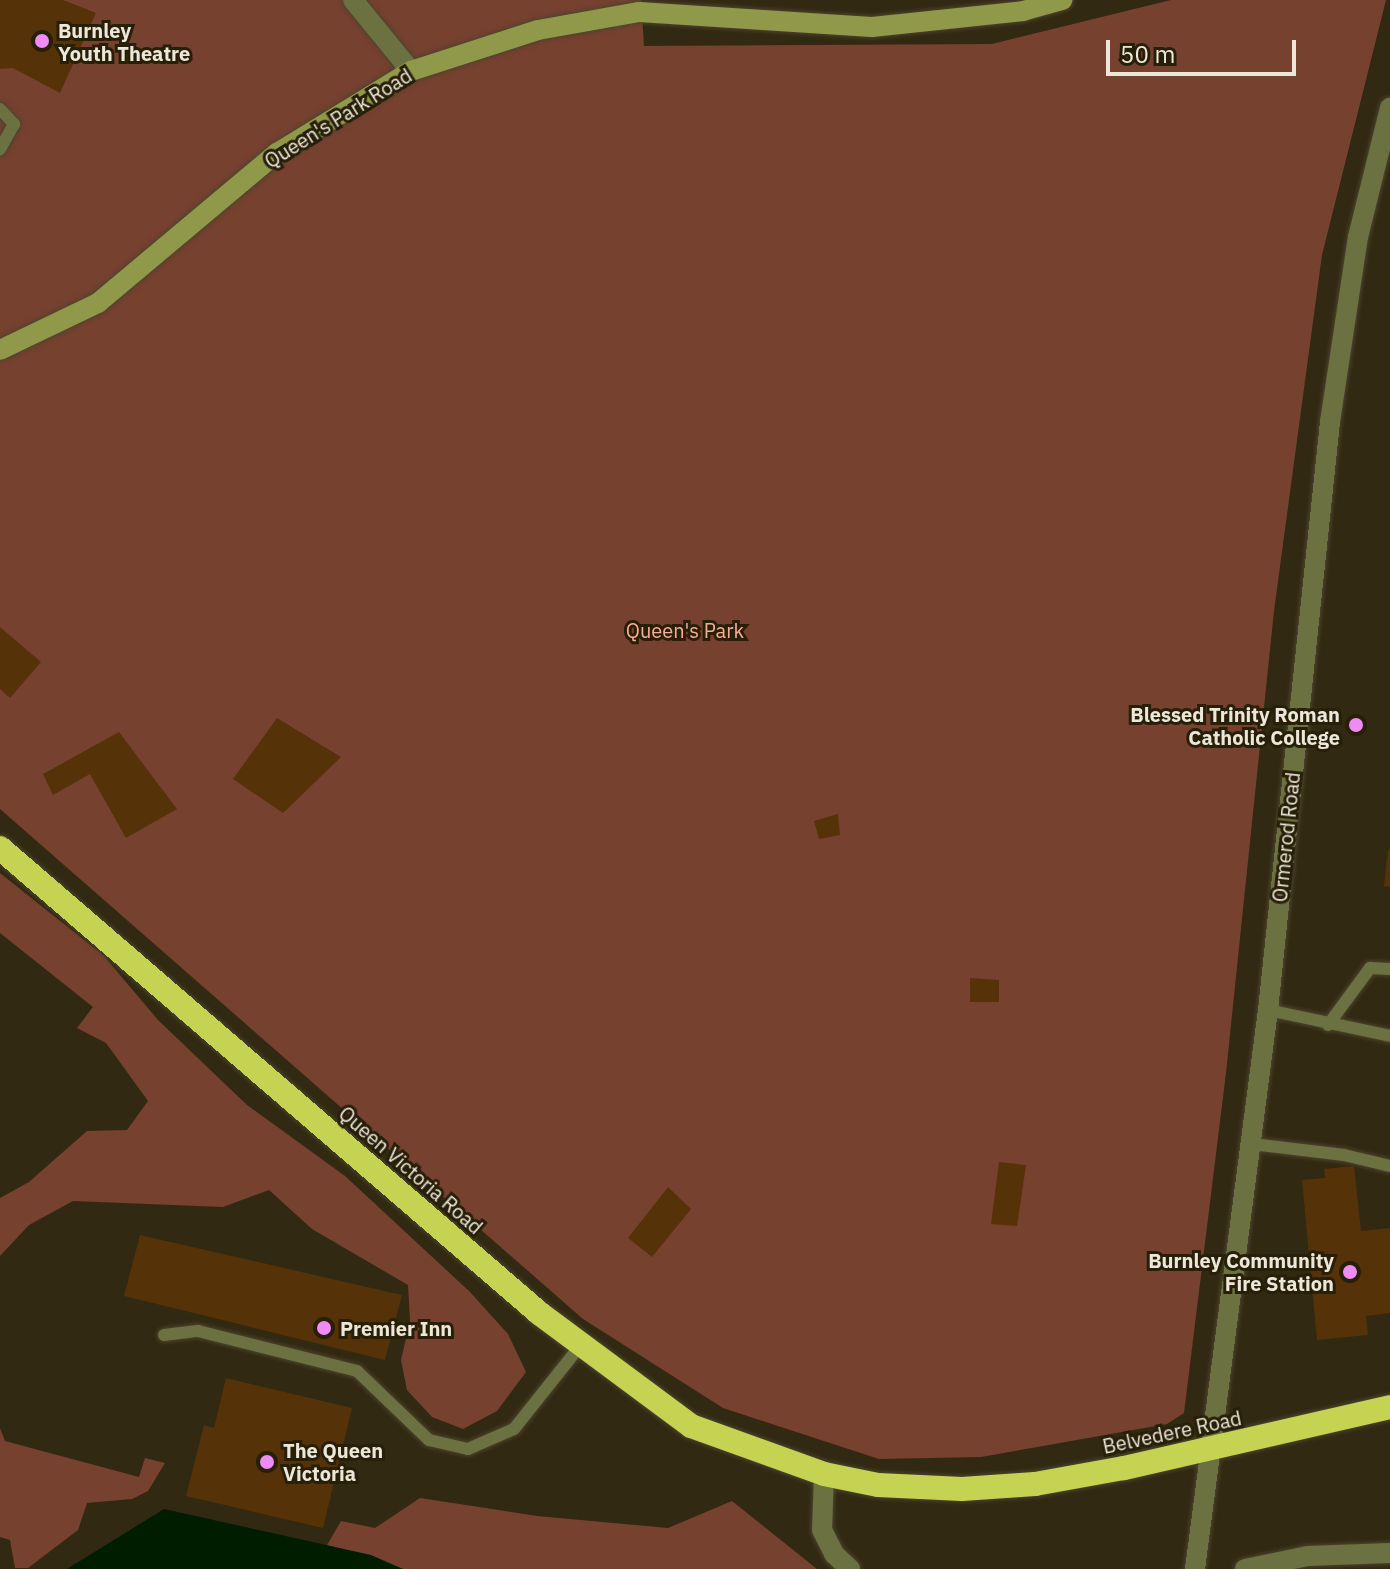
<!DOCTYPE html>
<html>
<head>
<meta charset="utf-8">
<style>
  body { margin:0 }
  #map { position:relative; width:1390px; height:1569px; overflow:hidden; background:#322912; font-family:"IBM Plex Sans",sans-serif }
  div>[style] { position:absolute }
  .green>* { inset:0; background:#77412f }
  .water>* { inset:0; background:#011d00 }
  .building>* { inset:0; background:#553208 }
  .roads { filter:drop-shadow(0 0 2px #4c442e) drop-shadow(0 0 2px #4c442e) }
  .lane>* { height:12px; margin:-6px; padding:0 6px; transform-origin:6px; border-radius:6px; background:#6b7141 }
  .street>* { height:20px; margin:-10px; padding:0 10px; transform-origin:10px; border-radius:10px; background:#6b7141 }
  .secondary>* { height:20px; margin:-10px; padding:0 10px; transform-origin:10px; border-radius:10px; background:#90984a }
  .highway>* { height:24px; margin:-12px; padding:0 12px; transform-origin:12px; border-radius:12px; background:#c6d352 }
  .dots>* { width:22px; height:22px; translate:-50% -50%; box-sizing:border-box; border:4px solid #281f08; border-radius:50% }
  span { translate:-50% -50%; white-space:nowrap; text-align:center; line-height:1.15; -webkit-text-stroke:6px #281f08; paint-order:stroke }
  .poi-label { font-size:20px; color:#ece7d9; font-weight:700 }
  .left { translate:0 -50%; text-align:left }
  .right { translate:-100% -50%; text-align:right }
  .street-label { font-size:20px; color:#ece7d9 }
  .park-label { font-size:20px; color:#f9ad93 }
  .scale { position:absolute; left:1106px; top:40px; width:190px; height:36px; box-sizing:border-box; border:4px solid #ece7d9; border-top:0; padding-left:10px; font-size:24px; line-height:28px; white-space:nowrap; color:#ece7d9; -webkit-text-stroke:6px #281f08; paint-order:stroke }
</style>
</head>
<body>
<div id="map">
  <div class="green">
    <i style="clip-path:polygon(0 0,641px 0,644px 46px,992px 44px,1171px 0,1386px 0,1322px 255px,1274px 611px,1226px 1073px,1184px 1413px,1167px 1424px,981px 1457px,879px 1459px,723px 1408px,583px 1319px,0 809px)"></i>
    <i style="clip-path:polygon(0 873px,104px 956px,158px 1020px,247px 1105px,345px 1176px,470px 1292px,508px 1334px,526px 1372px,497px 1411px,463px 1429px,432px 1417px,407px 1390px,401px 1360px,410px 1321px,408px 1285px,312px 1229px,269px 1190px,223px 1207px,73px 1201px,29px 1225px,0 1256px,0 1198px,29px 1182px,87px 1131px,127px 1130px,148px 1101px,106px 1043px,77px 1028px,93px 1007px,0 933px)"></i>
    <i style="clip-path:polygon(0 1428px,5px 1441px,139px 1477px,145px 1458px,165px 1463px,148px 1491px,132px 1499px,87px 1503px,78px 1530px,28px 1568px,15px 1568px,10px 1540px,0 1537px)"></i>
    <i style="clip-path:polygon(420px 1498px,537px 1516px,668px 1528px,732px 1501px,817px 1569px,403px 1569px,327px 1545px,341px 1521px,375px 1528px)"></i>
  </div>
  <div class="water">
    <i style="clip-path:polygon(164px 1509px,371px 1555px,403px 1569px,67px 1569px)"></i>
  </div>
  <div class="building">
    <i style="clip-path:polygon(0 0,63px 0,96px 13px,60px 93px,13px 68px,0 69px)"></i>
    <i style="clip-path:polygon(0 627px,41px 662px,10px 698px,0 689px)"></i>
    <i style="clip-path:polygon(277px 718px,341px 757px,283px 813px,233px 779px)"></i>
    <i style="clip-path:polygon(119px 732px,177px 809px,126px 838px,90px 774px,53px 795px,43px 774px)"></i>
    <i style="clip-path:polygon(838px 814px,840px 835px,819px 839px,814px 821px)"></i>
    <i style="clip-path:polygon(1388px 850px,1390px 850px,1390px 887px,1384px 886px)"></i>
    <i style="clip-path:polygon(970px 978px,999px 980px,999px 1002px,970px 1002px)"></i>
    <i style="clip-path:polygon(999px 1162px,1026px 1165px,1017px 1226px,991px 1224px)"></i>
    <i style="clip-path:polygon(1354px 1166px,1361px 1231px,1390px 1228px,1390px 1313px,1366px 1316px,1368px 1335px,1317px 1340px,1302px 1180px,1325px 1178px,1324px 1169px)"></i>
    <i style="clip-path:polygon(668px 1187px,691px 1209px,652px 1257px,628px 1238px)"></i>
    <i style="clip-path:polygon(140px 1235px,402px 1295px,385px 1360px,124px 1296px)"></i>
    <i style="clip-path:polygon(226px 1378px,352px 1408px,323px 1528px,186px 1496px,204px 1425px,214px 1428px)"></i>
  </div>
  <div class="roads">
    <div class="lane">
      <i style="left:0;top:109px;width:21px;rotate:47deg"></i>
      <i style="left:14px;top:124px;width:29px;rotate:119deg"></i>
      <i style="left:1268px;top:1010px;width:125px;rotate:12deg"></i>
      <i style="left:1328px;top:1025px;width:71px;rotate:-53.6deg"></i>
      <i style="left:1370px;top:968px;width:20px;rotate:3deg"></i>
      <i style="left:1252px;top:1144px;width:93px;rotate:6.8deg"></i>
      <i style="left:1344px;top:1155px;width:47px;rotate:13.4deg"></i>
      <i style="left:164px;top:1335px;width:34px;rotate:-7deg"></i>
      <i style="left:198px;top:1331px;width:164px;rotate:14.1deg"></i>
      <i style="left:357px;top:1371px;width:100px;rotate:43.8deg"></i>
      <i style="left:429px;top:1440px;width:40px;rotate:13deg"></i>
      <i style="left:468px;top:1449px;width:50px;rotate:-23.5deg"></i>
      <i style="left:514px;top:1429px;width:106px;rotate:-51.5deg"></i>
    </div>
    <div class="street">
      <i style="left:353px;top:0;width:92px;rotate:50.8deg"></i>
      <i style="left:824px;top:1474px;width:56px;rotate:92deg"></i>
      <i style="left:822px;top:1530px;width:27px;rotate:63deg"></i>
      <i style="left:834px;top:1554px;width:22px;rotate:43deg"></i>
      <i style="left:1195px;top:1569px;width:564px;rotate:-82.56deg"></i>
      <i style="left:1268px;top:1010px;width:591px;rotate:-83.98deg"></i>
      <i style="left:1330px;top:422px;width:187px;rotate:-81.4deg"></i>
      <i style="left:1358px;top:237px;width:133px;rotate:-76.1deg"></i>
      <i style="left:1245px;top:1569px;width:64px;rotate:-11.7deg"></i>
      <i style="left:1308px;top:1556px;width:82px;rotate:-2.1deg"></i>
    </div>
    <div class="secondary">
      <i style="left:0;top:350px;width:109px;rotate:-25.6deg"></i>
      <i style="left:98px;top:303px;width:234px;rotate:-40deg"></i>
      <i style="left:277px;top:153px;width:157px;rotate:-31.5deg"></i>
      <i style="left:411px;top:71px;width:133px;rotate:-17.9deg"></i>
      <i style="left:538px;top:30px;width:103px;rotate:-10.1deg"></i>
      <i style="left:639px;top:12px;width:233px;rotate:3.7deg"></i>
      <i style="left:872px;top:27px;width:152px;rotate:-6deg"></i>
      <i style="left:1023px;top:11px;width:41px;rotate:-15.8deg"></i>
    </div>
    <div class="highway">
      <i style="left:0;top:848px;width:712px;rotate:40.78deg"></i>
      <i style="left:539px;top:1313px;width:189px;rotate:36.6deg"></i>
      <i style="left:691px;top:1426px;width:141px;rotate:19.8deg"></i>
      <i style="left:824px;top:1474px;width:55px;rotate:11.5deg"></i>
      <i style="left:878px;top:1485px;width:84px;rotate:2.7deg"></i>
      <i style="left:962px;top:1489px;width:73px;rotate:-3.9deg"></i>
      <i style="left:1035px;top:1484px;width:90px;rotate:-10.2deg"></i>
      <i style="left:1124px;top:1468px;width:273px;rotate:-12.9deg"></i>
    </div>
  </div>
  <div class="dots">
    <i style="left:42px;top:41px;background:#ef8bf6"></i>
    <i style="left:1356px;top:725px;background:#ef8bf6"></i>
    <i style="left:1350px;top:1272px;background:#ef8bf6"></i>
    <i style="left:324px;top:1328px;background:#ef8bf6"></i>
    <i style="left:267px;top:1462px;background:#ef8bf6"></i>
  </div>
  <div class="poi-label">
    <span class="left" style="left:58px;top:42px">Burnley<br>Youth Theatre</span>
    <span class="right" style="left:1340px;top:726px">Blessed Trinity Roman<br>Catholic College</span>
    <span class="right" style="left:1334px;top:1272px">Burnley Community<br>Fire Station</span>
    <span class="left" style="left:340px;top:1328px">Premier Inn</span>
    <span class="left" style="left:283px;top:1462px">The Queen<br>Victoria</span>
  </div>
  <div class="street-label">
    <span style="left:338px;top:118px;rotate:-32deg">Queen's Park Road</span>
    <span style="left:1286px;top:837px;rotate:-84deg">Ormerod Road</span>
    <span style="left:411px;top:1170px;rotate:41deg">Queen Victoria Road</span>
    <span style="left:1172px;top:1432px;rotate:-12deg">Belvedere Road</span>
  </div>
  <div class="park-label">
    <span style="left:685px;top:630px">Queen's Park</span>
  </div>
  <div class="scale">50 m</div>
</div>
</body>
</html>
